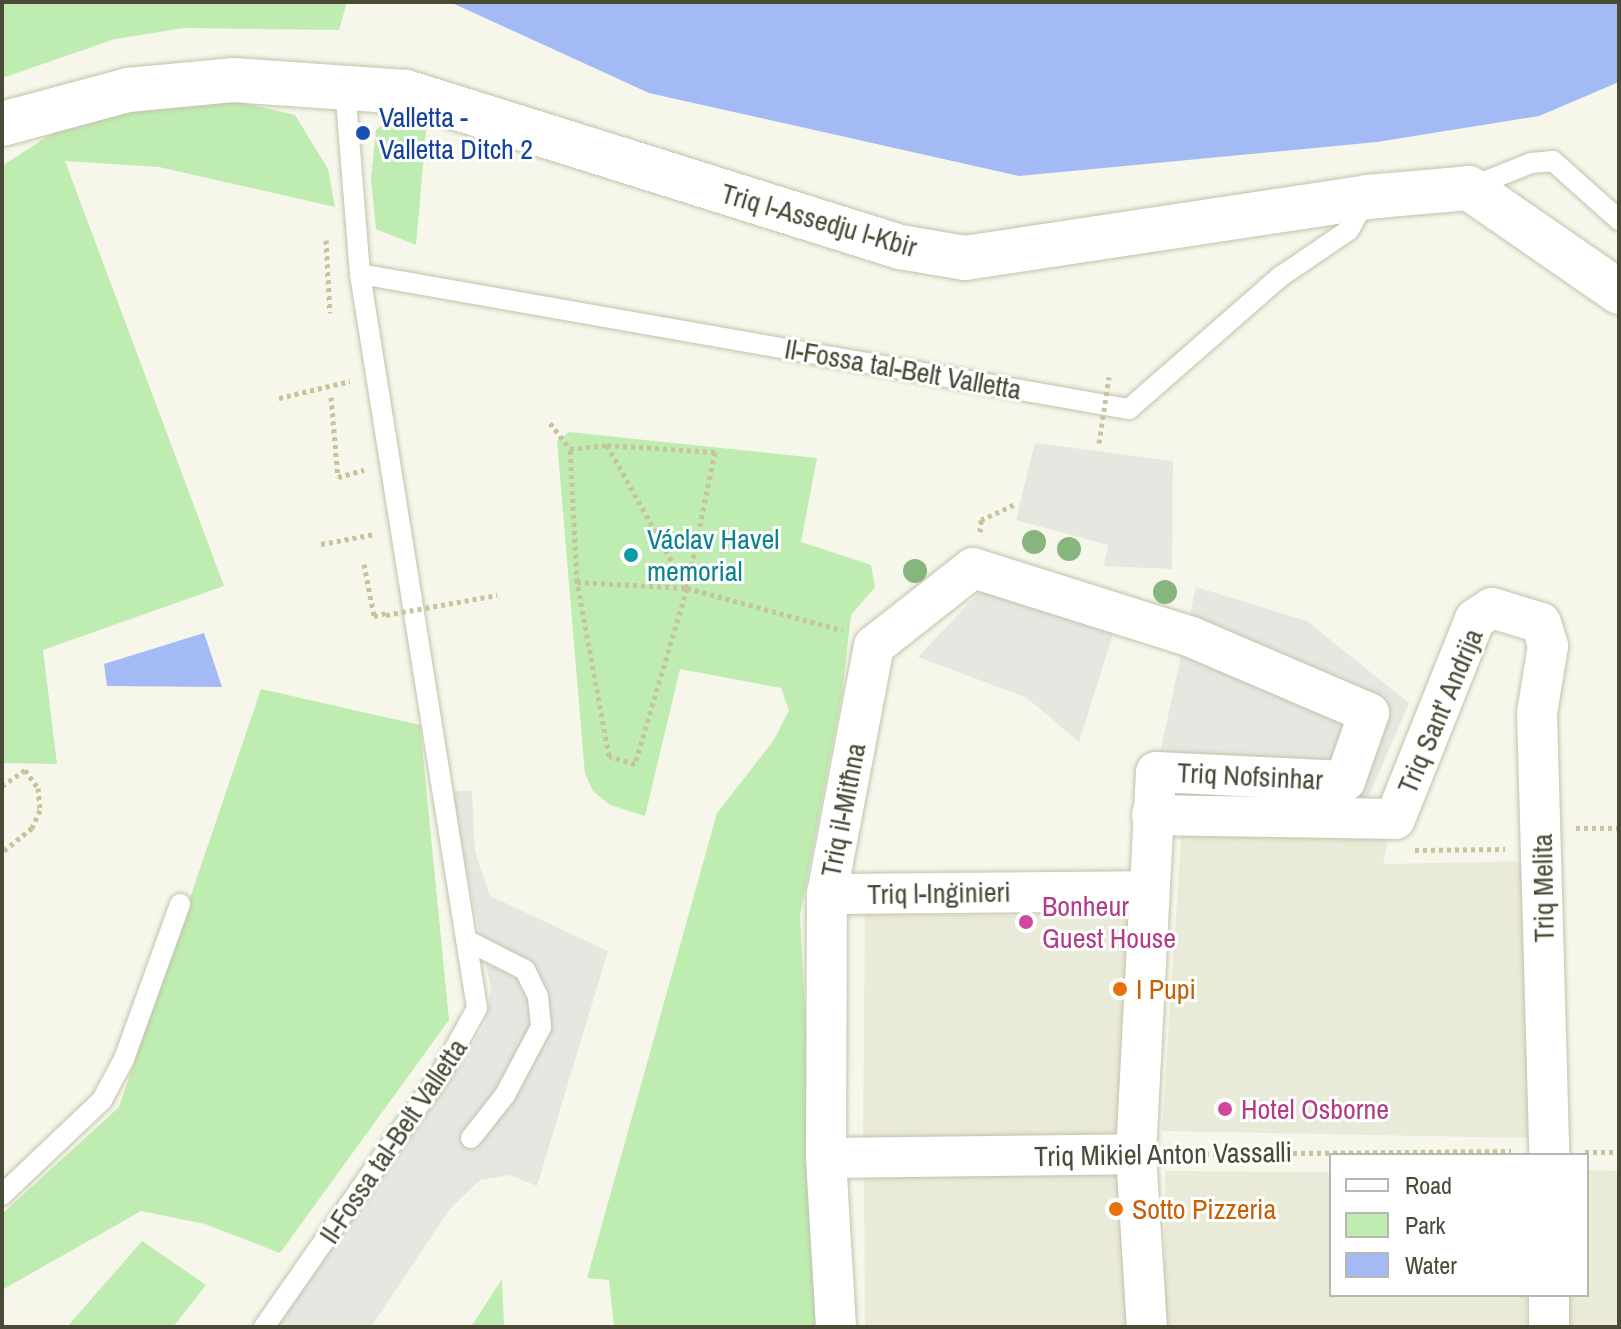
<!DOCTYPE html>
<html>
<head>
<meta charset="utf-8">
<style>
  body { margin:0 }
  #map { position:relative; width:1621px; height:1329px; overflow:hidden; background:#f6f6ea; font-family:"Archivo Narrow",sans-serif }
  div>[style] { position:absolute }
  .residential>* { inset:0; background:#eaead8 }
  .green>* { inset:0; background:#bfecb1 }
  .parking>* { inset:0; background:#e7e7e2 }
  .water>* { inset:0; background:#a4baf5 }
  .path>* { height:5px; margin-top:-2.5px; transform-origin:0; background:repeating-linear-gradient(90deg,#c5c49c 0 4px,transparent 0 8px) }
  .roads { filter:drop-shadow(0 0 2px #c2c2ac) drop-shadow(0 0 2px #c2c2ac) }
  .service>* { height:20px; margin:-10px; padding:0 10px; transform-origin:10px; border-radius:10px; background:#fff }
  .minor>* { height:40px; margin:-20px; padding:0 20px; transform-origin:20px; border-radius:20px; background:#fff }
  .tertiary>* { height:44px; margin:-22px; padding:0 22px; transform-origin:22px; border-radius:22px; background:#fff }
  .path-bridge>* { height:5px; margin-top:-2.5px; transform-origin:0; background:repeating-linear-gradient(90deg,#c5c49c 0 4px,transparent 0 8px) }
  .trees>* { width:24px; height:24px; margin:-12px; border-radius:50%; background:#86b67e }
  .dots>* { width:22px; height:22px; translate:-50% -50%; box-sizing:border-box; border:4px solid #fff; border-radius:50% }
  span { translate:-50% -50%; white-space:nowrap; text-align:center; line-height:1.15; -webkit-text-stroke:6px #fff; paint-order:stroke }
  .transit-label { font-size:28px; color:#164399 }
  .left { translate:0 -50%; text-align:left }
  .street-label { font-size:28px; color:#4b4a37 }
  .culture-label { font-size:28px; color:#0d838f }
  .hotel-label { font-size:28px; color:#b23c85 }
  .food-label { font-size:28px; color:#c56008 }
  .frame { position:absolute; inset:0; border:4px solid #4b4a37; pointer-events:none }
  .legend { position:absolute; left:1329px; top:1153px; width:260px; height:144px; box-sizing:border-box; background:#fff; border:2px solid #b7b7af; margin:0; padding:10px 14px; list-style:none; font-size:24px; color:#4b4a37 }
  .legend li { display:flex; align-items:center; gap:16px; height:40px }
  .legend b { width:40px; border:2px solid #b7b7af }
</style>
</head>
<body>
<div id="map">
  <div class="residential">
    <i style="clip-path:polygon(1182px 824px,1391px 826px,1383px 864px,1536px 861px,1530px 1138px,1162px 1131px)"></i>
    <i style="clip-path:polygon(865px 914px,1130px 916px,1128px 1138px,863px 1139px)"></i>
    <i style="clip-path:polygon(864px 1169px,1137px 1173px,1133px 1327px,865px 1327px)"></i>
    <i style="clip-path:polygon(1587px 1170px,1619px 1171px,1619px 1327px,1564px 1327px,1564px 1295px,1587px 1295px)"></i>
    <i style="clip-path:polygon(1165px 1171px,1331px 1172px,1331px 1295px,1527px 1295px,1526px 1327px,1165px 1327px)"></i>
  </div>
  <div class="green">
    <i style="clip-path:polygon(2px 2px,347px 2px,339px 30px,184px 28px,115px 39px,2px 78px)"></i>
    <i style="clip-path:polygon(240px 102px,295px 115px,328px 169px,335px 207px,159px 167px,65px 161px,224px 586px,43px 650px,57px 764px,2px 763px,2px 166px,68px 123px,134px 107px)"></i>
    <i style="clip-path:polygon(396px 114px,427px 120px,416px 245px,376px 229px,371px 179px,376px 130px)"></i>
    <i style="clip-path:polygon(569px 432px,817px 458px,801px 542px,871px 565px,875px 587px,851px 615px,842px 694px,800px 916px,822px 1327px,614px 1327px,609px 1280px,587px 1278px,717px 813px,774px 740px,789px 710px,781px 688px,680px 669px,645px 816px,610px 805px,593px 791px,585px 774px,557px 441px)"></i>
    <i style="clip-path:polygon(261px 689px,420px 725px,449px 1020px,280px 1253px,205px 1224px,141px 1211px,2px 1290px,2px 1214px,119px 1107px)"></i>
    <i style="clip-path:polygon(142px 1241px,206px 1285px,173px 1327px,67px 1327px)"></i>
    <i style="clip-path:polygon(502px 1279px,504px 1327px,471px 1327px)"></i>
  </div>
  <div class="parking">
    <i style="clip-path:polygon(1035px 443px,1173px 461px,1172px 569px,1104px 566px,1108px 545px,1016px 520px)"></i>
    <i style="clip-path:polygon(985px 586px,1114px 631px,1079px 742px,1027px 698px,918px 657px)"></i>
    <i style="clip-path:polygon(1196px 587px,1307px 621px,1409px 703px,1368px 798px,1259px 793px,1156px 772px)"></i>
    <i style="clip-path:polygon(450px 791px,472px 791px,475px 852px,490px 896px,608px 951px,537px 1186px,510px 1175px,480px 1180px,449px 1210px,371px 1327px,258px 1327px,466px 1056px,485px 1023px,491px 988px)"></i>
  </div>
  <div class="water">
    <i style="clip-path:polygon(450px 2px,1619px 2px,1619px 82px,1539px 116px,1377px 142px,1019px 176px,649px 93px)"></i>
    <i style="clip-path:polygon(204px 633px,222px 687px,107px 686px,104px 664px)"></i>
  </div>
  <div class="path">
    <i style="left:326px;top:240px;width:73px;rotate:86.9deg"></i>
    <i style="left:331px;top:397px;width:80px;rotate:85deg"></i>
    <i style="left:338px;top:477px;width:27px;rotate:-15deg"></i>
    <i style="left:279px;top:398px;width:73px;rotate:-13.5deg"></i>
    <i style="left:550px;top:423px;width:33px;rotate:52deg"></i>
    <i style="left:607px;top:445px;width:108px;rotate:3.7deg"></i>
    <i style="left:715px;top:452px;width:139px;rotate:101.6deg"></i>
    <i style="left:687px;top:588px;width:184px;rotate:106.5deg"></i>
    <i style="left:635px;top:764px;width:27px;rotate:-163deg"></i>
    <i style="left:609px;top:756px;width:177px;rotate:-100.4deg"></i>
    <i style="left:577px;top:582px;width:133px;rotate:-93deg"></i>
    <i style="left:570px;top:449px;width:37px;rotate:-6deg"></i>
    <i style="left:607px;top:445px;width:164px;rotate:60.8deg"></i>
    <i style="left:980px;top:532px;width:12px;rotate:-85deg"></i>
    <i style="left:981px;top:520px;width:38px;rotate:-25deg"></i>
    <i style="left:321px;top:544px;width:55px;rotate:-10.5deg"></i>
    <i style="left:364px;top:564px;width:53px;rotate:79.1deg"></i>
    <i style="left:374px;top:616px;width:12px;rotate:-14deg"></i>
    <i style="left:577px;top:582px;width:110px;rotate:3.1deg"></i>
    <i style="left:687px;top:588px;width:161px;rotate:15.2deg"></i>
    <i style="left:2px;top:786px;width:28px;rotate:-35deg"></i>
    <i style="left:25px;top:770px;width:22px;rotate:54deg"></i>
    <i style="left:38px;top:788px;width:22px;rotate:85deg"></i>
    <i style="left:40px;top:810px;width:20px;rotate:114deg"></i>
    <i style="left:32px;top:828px;width:38px;rotate:141deg"></i>
    <i style="left:1576px;top:828px;width:43px"></i>
    <i style="left:1415px;top:850px;width:90px;rotate:-0.6deg"></i>
    <i style="left:1585px;top:1152px;width:34px"></i>
    <i style="left:1173px;top:1154px;width:338px;rotate:-0.5deg"></i>
  </div>
  <div class="roads">
    <div class="service">
      <i style="left:1469px;top:188px;width:67px;rotate:-22deg"></i>
      <i style="left:1531px;top:163px;width:22px;rotate:-5deg"></i>
      <i style="left:1553px;top:161px;width:89px;rotate:41.8deg"></i>
      <i style="left:360px;top:274px;width:781px;rotate:9.96deg"></i>
      <i style="left:1129px;top:409px;width:201px;rotate:-41.2deg"></i>
      <i style="left:1280px;top:277px;width:83px;rotate:-34.3deg"></i>
      <i style="left:1349px;top:230px;width:38px;rotate:-61deg"></i>
      <i style="left:466px;top:940px;width:66px;rotate:27deg"></i>
      <i style="left:525px;top:970px;width:30px;rotate:64deg"></i>
      <i style="left:538px;top:997px;width:30px;rotate:84deg"></i>
      <i style="left:541px;top:1027px;width:77px;rotate:117.9deg"></i>
      <i style="left:505px;top:1095px;width:55px;rotate:128.3deg"></i>
      <i style="left:2px;top:1195px;width:138px;rotate:-43.5deg"></i>
      <i style="left:102px;top:1100px;width:47px;rotate:-61.8deg"></i>
      <i style="left:124px;top:1059px;width:165px;rotate:-70.1deg"></i>
      <i style="left:264px;top:1327px;width:311px;rotate:-55.1deg"></i>
      <i style="left:442px;top:1072px;width:73px;rotate:-61.3deg"></i>
      <i style="left:477px;top:1008px;width:743px;rotate:-99.06deg"></i>
      <i style="left:360px;top:274px;width:189px;rotate:-94.6deg"></i>
    </div>
    <div class="minor">
      <i style="left:1152px;top:815px;width:243px;rotate:0.9deg"></i>
      <i style="left:1395px;top:819px;width:215px;rotate:-68.2deg"></i>
      <i style="left:1475px;top:619px;width:20px;rotate:-33deg"></i>
      <i style="left:1492px;top:608px;width:51px;rotate:17deg"></i>
      <i style="left:1541px;top:623px;width:24px;rotate:73deg"></i>
      <i style="left:1548px;top:646px;width:68px;rotate:99.3deg"></i>
      <i style="left:1537px;top:713px;width:442px;rotate:88.4deg"></i>
      <i style="left:827px;top:894px;width:319px;rotate:-0.5deg"></i>
      <i style="left:826px;top:1158px;width:310px;rotate:-0.7deg"></i>
      <i style="left:1549px;top:1295px;width:32px;rotate:90deg"></i>
      <i style="left:836px;top:1327px;width:169px;rotate:-93.4deg"></i>
      <i style="left:826px;top:1158px;width:264px;rotate:-89.8deg"></i>
      <i style="left:827px;top:894px;width:252px;rotate:-79.3deg"></i>
      <i style="left:874px;top:646px;width:126px;rotate:-38.2deg"></i>
      <i style="left:973px;top:568px;width:226px;rotate:17.5deg"></i>
      <i style="left:1189px;top:636px;width:196px;rotate:23.2deg"></i>
      <i style="left:1369px;top:713px;width:72px;rotate:109.4deg"></i>
      <i style="left:1345px;top:781px;width:189px;rotate:-177.3deg"></i>
      <i style="left:1156px;top:772px;width:383px;rotate:93deg"></i>
      <i style="left:1136px;top:1154px;width:173px;rotate:86.4deg"></i>
    </div>
    <div class="tertiary">
      <i style="left:2px;top:124px;width:131px;rotate:-15.1deg"></i>
      <i style="left:128px;top:90px;width:105px;rotate:-5.4deg"></i>
      <i style="left:233px;top:80px;width:173px;rotate:4deg"></i>
      <i style="left:406px;top:92px;width:518px;rotate:17.42deg"></i>
      <i style="left:900px;top:247px;width:66px;rotate:9.6deg"></i>
      <i style="left:965px;top:258px;width:407px;rotate:-8.6deg"></i>
      <i style="left:1367px;top:197px;width:102px;rotate:-5deg"></i>
      <i style="left:1469px;top:188px;width:183px;rotate:34.7deg"></i>
    </div>
  </div>
  <div class="path-bridge">
    <i style="left:1099px;top:443px;width:67px;rotate:-81.4deg"></i>
    <i style="left:386px;top:615px;width:113px;rotate:-10.2deg"></i>
  </div>
  <div class="trees">
    <i style="left:1034px;top:542px"></i>
    <i style="left:1069px;top:549px"></i>
    <i style="left:915px;top:571px"></i>
    <i style="left:1165px;top:592px"></i>
  </div>
  <div class="dots">
    <i style="left:363px;top:133px;background:#1a4fb4"></i>
    <i style="left:631px;top:555px;background:#0f9aa8"></i>
    <i style="left:1026px;top:922px;background:#d1479c"></i>
    <i style="left:1120px;top:989px;background:#e8710a"></i>
    <i style="left:1225px;top:1109px;background:#d1479c"></i>
    <i style="left:1116px;top:1209px;background:#e8710a"></i>
  </div>
  <div class="transit-label">
    <span class="left" style="left:379px;top:133px">Valletta -<br>Valletta Ditch 2</span>
  </div>
  <div class="street-label">
    <span style="left:819px;top:220px;rotate:16deg">Triq l-Assedju l-Kbir</span>
    <span style="left:903px;top:369px;rotate:10deg">Il-Fossa tal-Belt Valletta</span>
    <span style="left:1440px;top:711px;rotate:-67deg">Triq Sant' Andrija</span>
    <span style="left:1250px;top:776px;rotate:3deg">Triq Nofsinhar</span>
    <span style="left:843px;top:810px;rotate:-79deg">Triq il-Mitħna</span>
    <span style="left:1543px;top:888px;rotate:-91deg">Triq Melita</span>
    <span style="left:939px;top:893px;rotate:-1deg">Triq l-Inġinieri</span>
    <span style="left:393px;top:1141px;rotate:-56deg">Il-Fossa tal-Belt Valletta</span>
    <span style="left:1163px;top:1154px;rotate:-1deg">Triq Mikiel Anton Vassalli</span>
  </div>
  <div class="culture-label">
    <span class="left" style="left:647px;top:555px">Václav Havel<br>memorial</span>
  </div>
  <div class="hotel-label">
    <span class="left" style="left:1042px;top:922px">Bonheur<br>Guest House</span>
    <span class="left" style="left:1241px;top:1109px">Hotel Osborne</span>
  </div>
  <div class="food-label">
    <span class="left" style="left:1136px;top:989px">I Pupi</span>
    <span class="left" style="left:1132px;top:1209px">Sotto Pizzeria</span>
  </div>
  <div class="frame"></div>
  <ul class="legend">
  <li><b style="height:10px;background:#fff"></b>Road</li>
  <li><b style="height:22px;background:#bfecb1"></b>Park</li>
  <li><b style="height:22px;background:#a4baf5"></b>Water</li>
  </ul>
</div>
</body>
</html>
